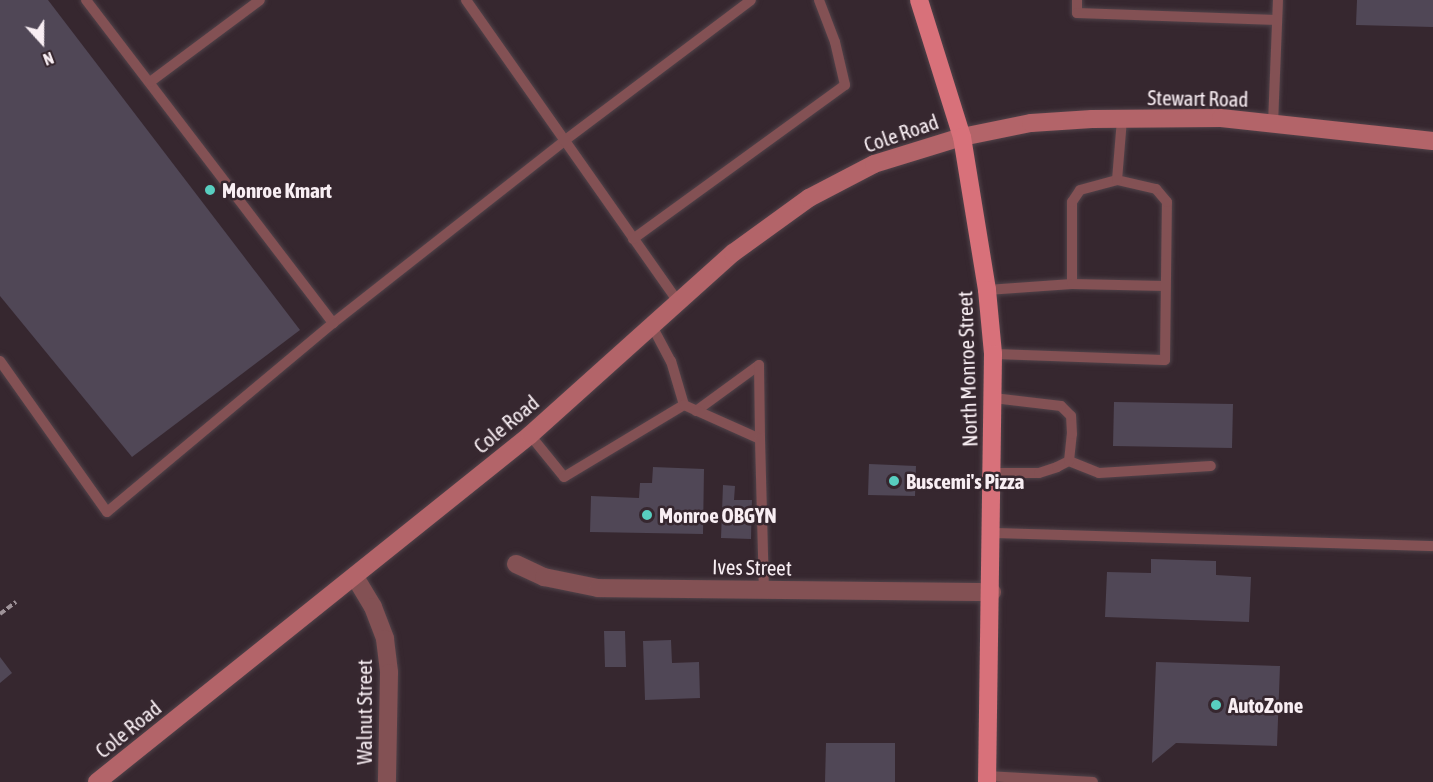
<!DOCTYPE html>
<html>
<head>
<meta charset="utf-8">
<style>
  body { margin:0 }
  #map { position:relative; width:1433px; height:782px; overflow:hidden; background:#36272f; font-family:"Asap Condensed",sans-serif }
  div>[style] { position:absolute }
  .building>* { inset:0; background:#504756 }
  .path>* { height:4px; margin-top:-2px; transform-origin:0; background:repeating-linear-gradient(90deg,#9f9399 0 6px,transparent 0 9px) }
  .roads { filter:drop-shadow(0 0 2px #51434a) drop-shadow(0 0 2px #51434a) }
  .lane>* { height:10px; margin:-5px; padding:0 5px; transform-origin:5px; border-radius:5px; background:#835154 }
  .street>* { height:18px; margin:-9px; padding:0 9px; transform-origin:9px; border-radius:9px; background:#835154 }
  .secondary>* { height:18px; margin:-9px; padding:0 9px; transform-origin:9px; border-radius:9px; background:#b36469 }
  .primary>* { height:18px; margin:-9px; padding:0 9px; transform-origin:9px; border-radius:9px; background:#d8717a }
  .dots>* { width:16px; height:16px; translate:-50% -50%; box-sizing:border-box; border:3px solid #36272f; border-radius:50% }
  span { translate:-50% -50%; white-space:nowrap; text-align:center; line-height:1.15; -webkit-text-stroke:5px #36272f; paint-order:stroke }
  .street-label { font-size:21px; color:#f8eef3 }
  .poi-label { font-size:21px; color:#f8eef3; font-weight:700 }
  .left { translate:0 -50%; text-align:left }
  .north { position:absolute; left:12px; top:12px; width:60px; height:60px; -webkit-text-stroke:4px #36272f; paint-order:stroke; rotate:159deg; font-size:16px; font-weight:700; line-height:24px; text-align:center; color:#f8eef3 }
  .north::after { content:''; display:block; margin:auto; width:21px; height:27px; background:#f8eef3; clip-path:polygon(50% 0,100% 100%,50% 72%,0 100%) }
</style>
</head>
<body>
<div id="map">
  <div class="building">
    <i style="clip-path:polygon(0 0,48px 0,300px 330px,132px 457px,0 296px)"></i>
    <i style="clip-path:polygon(1357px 0,1433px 0,1433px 27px,1356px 25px)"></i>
    <i style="clip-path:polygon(1114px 402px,1233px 404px,1232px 448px,1113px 446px)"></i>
    <i style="clip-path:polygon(869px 464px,916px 466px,915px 496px,868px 495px)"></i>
    <i style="clip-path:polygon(653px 467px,704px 469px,703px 534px,590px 532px,591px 496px,639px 498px,640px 483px,652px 483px)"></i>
    <i style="clip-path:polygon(723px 485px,735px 486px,734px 500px,752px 500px,751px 539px,721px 538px)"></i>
    <i style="clip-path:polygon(1151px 559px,1216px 561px,1216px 575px,1251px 577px,1249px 622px,1105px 617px,1107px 572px,1151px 573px)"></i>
    <i style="clip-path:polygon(604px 631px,625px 631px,626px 667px,605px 667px)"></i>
    <i style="clip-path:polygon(671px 640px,672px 663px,699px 662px,700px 698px,645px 700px,643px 641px)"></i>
    <i style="clip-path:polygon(0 657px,12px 673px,0 683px)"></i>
    <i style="clip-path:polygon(1156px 662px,1280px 666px,1277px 746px,1176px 743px,1152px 763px)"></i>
    <i style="clip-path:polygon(826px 743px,895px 743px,895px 782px,825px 782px)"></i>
  </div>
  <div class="path">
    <i style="left:0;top:614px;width:20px;rotate:-37deg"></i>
  </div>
  <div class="roads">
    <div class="lane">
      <i style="left:86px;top:0;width:407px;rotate:52.6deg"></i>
      <i style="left:333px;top:323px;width:294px;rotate:-38.2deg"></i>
      <i style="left:564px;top:141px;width:234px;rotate:-37deg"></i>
      <i style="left:466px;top:0;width:369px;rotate:54.9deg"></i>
      <i style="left:1077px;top:0;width:13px;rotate:90deg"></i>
      <i style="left:1077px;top:13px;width:200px;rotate:2deg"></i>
      <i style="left:150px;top:82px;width:137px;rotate:-36.7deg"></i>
      <i style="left:1273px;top:124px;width:124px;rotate:-87.7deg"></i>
      <i style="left:633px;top:239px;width:262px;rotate:-36deg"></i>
      <i style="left:845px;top:85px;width:44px;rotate:-103.1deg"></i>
      <i style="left:835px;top:42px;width:45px;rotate:-110.9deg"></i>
      <i style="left:1072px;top:284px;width:82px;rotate:-90deg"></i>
      <i style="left:1072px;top:202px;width:14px;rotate:-56deg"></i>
      <i style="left:1080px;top:190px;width:38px;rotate:-15deg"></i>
      <i style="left:987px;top:290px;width:85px;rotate:-4deg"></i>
      <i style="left:1072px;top:284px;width:93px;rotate:1.2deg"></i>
      <i style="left:652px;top:326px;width:40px;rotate:62deg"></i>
      <i style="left:671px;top:361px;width:46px;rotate:73.5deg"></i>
      <i style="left:993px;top:354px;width:172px;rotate:2deg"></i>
      <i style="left:1165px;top:360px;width:158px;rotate:-89.3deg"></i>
      <i style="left:1167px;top:202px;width:17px;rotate:-130deg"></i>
      <i style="left:1156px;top:189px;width:40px;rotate:-167deg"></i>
      <i style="left:1117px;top:180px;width:61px;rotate:-85.3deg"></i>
      <i style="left:0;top:361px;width:185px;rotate:54.7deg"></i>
      <i style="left:107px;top:512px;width:295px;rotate:-39.9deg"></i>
      <i style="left:696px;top:411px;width:78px;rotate:-36.1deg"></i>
      <i style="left:759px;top:365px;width:74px;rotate:89.2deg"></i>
      <i style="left:530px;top:435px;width:54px;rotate:51deg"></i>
      <i style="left:564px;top:477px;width:140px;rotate:-31deg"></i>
      <i style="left:684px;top:405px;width:83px;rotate:24.1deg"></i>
      <i style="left:760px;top:439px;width:151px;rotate:88.5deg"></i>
      <i style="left:1069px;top:461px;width:32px;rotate:22deg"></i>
      <i style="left:1099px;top:473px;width:112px;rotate:-3.6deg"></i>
      <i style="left:993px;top:473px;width:46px"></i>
      <i style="left:1039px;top:473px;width:19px;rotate:-18deg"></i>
      <i style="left:1057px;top:467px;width:13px;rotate:-27deg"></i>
      <i style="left:1069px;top:461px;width:27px;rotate:-84deg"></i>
      <i style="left:1072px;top:434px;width:18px;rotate:-93deg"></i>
      <i style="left:1071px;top:416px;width:14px;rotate:-135deg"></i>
      <i style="left:1061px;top:406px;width:68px;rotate:-173.3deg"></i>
      <i style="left:992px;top:533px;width:441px;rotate:1.7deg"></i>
      <i style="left:987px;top:776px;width:106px;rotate:3.2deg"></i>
    </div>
    <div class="street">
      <i style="left:516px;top:564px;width:31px;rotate:25deg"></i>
      <i style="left:544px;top:577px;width:55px;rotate:11.5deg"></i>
      <i style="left:598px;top:588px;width:394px;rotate:0.6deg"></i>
      <i style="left:355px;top:577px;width:35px;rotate:59deg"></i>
      <i style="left:373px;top:607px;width:34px;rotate:69deg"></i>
      <i style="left:385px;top:639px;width:34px;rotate:83deg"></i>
      <i style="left:389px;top:673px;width:109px;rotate:91.1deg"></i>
    </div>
    <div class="secondary">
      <i style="left:97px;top:782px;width:555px;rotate:-38.71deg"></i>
      <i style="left:530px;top:435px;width:273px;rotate:-41.9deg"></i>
      <i style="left:733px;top:253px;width:94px;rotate:-35.9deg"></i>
      <i style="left:809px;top:198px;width:73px;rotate:-27.6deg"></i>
      <i style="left:874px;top:164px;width:92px;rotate:-17.1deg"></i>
      <i style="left:962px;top:137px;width:70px;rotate:-11.5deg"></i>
      <i style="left:1031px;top:123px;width:61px;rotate:-3.8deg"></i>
      <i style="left:1092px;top:119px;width:129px;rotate:-0.4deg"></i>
      <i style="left:1221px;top:118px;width:213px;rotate:6.2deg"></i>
    </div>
    <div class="primary">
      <i style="left:919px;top:0;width:144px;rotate:72.6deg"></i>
      <i style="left:962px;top:137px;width:155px;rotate:80.7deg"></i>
      <i style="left:987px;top:290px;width:64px;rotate:84.6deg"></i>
      <i style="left:993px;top:354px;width:428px;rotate:90.8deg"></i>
    </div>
  </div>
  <div class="dots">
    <i style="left:210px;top:190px;background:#58cec0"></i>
    <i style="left:894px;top:481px;background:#58cec0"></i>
    <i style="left:647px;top:515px;background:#58cec0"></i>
    <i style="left:1216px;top:705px;background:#58cec0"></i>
  </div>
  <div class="street-label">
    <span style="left:1198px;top:98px;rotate:1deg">Stewart Road</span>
    <span style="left:901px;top:133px;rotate:-19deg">Cole Road</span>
    <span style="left:967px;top:369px;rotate:-92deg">North Monroe Street</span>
    <span style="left:506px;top:424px;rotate:-40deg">Cole Road</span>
    <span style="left:752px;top:567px;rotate:1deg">Ives Street</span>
    <span style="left:364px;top:712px;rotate:-90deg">Walnut Street</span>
    <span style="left:128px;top:729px;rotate:-39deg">Cole Road</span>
  </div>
  <div class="poi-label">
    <span class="left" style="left:222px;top:190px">Monroe Kmart</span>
    <span class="left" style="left:906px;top:481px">Buscemi's Pizza</span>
    <span class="left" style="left:659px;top:515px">Monroe OBGYN</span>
    <span class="left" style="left:1228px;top:705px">AutoZone</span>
  </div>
  <div class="north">N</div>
</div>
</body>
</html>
